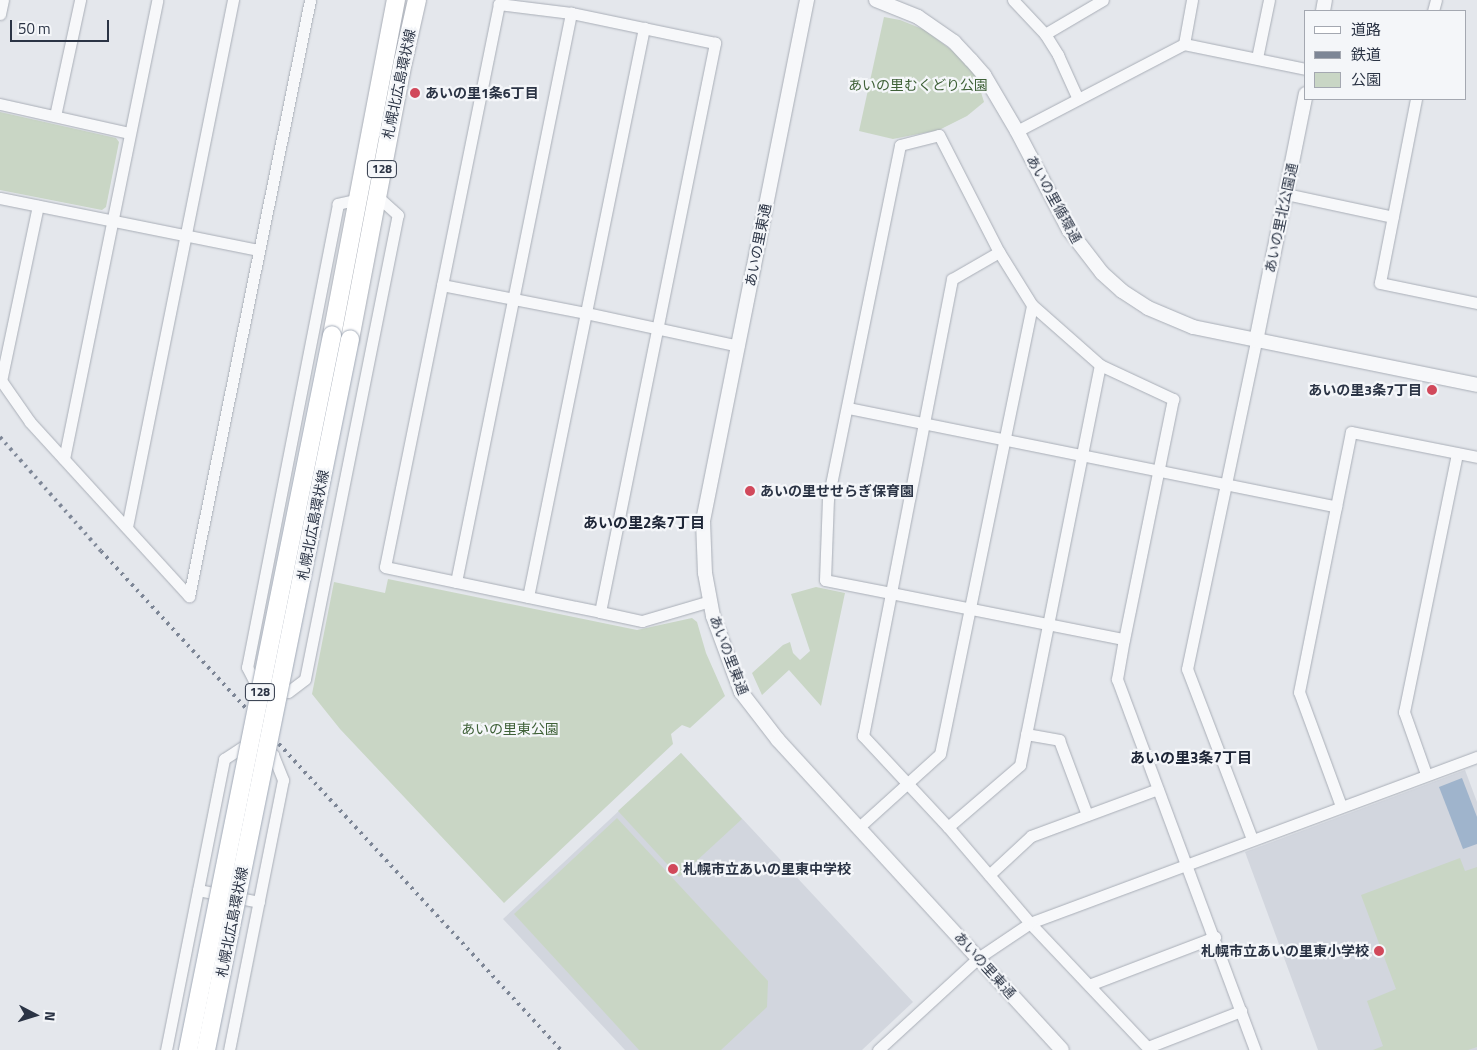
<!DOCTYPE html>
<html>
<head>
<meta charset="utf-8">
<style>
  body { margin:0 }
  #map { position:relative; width:1477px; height:1050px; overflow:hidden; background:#e4e7ec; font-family:"Titillium Web","Noto Sans JP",sans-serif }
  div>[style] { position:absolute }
  .built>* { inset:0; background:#d2d6de }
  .green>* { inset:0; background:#c9d6c5 }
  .water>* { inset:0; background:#9fb4cc }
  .roads { filter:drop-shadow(0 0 1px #a9aeb7) drop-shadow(0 0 1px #a9aeb7) }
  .minor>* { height:11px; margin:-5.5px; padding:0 5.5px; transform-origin:5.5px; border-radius:5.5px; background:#f7f8fa }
  .tertiary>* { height:14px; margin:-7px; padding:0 7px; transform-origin:7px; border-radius:7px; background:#f7f8fa }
  .primary>* { height:18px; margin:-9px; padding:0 9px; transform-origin:9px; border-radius:9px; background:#fff }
  .rail>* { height:4px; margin-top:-2px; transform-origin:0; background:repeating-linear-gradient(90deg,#7d8696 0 2.5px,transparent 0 7.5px) }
  .bridges { filter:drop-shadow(0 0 1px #a3abb8) drop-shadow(0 0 1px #a3abb8) }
  .primary-bridge>* { height:18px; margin:-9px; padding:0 9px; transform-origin:9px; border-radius:9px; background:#fff }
  .dots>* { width:14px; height:14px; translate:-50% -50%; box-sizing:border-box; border:2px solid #f4f6f9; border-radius:50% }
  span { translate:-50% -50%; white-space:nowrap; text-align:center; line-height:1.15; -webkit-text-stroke:4.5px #f4f6f9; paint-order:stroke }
  .shield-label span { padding:1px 4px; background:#f4f6f9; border:1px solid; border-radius:4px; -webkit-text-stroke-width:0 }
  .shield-label { font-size:12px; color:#2b3445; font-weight:700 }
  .street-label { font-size:14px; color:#2b3445 }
  .park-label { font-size:14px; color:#3f6138 }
  .poi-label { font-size:14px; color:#2b3445; font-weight:700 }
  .left { translate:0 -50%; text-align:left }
  .right { translate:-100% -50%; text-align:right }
  .neighbourhood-label { font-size:15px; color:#1d2536; font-weight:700 }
  .legend { position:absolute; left:1304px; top:10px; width:162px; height:90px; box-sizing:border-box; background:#f4f6f9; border:1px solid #a4a8b1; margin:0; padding:6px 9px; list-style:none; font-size:15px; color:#2b3445 }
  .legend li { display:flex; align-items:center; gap:10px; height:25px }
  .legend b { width:25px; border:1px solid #a4a8b1 }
  .north { position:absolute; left:10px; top:990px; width:50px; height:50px; -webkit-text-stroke:4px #f4f6f9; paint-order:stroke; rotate:95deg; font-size:14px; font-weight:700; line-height:20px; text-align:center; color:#2b3445 }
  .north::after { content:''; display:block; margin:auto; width:18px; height:22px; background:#2b3445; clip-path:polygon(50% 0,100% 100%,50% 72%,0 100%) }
  .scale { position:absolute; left:10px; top:20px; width:99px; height:22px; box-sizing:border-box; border:2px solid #2b3445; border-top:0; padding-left:6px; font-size:15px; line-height:18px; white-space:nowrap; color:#2b3445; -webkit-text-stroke:4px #f4f6f9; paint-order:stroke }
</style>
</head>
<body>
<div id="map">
  <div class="built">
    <i style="clip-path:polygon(681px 753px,913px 1002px,862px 1050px,625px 1050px,503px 919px)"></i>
    <i style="clip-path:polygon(1465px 770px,1477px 802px,1477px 1050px,1318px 1050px,1245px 852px)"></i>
  </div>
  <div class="green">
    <i style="clip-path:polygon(884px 17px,900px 20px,925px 30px,954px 52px,976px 76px,984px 102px,967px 116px,939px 130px,893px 139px,859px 131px)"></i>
    <i style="clip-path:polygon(0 112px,116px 138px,119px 142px,106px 207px,102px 210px,0 190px)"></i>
    <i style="clip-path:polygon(388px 579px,637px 630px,692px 618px,697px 622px,706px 653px,725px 696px,690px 728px,682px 725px,671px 734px,673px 744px,504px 903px,340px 729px,312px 694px,334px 582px,385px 593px)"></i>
    <i style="clip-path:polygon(816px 587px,845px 593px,821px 706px,789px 670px,762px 695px,752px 673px,783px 645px,790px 642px,793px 653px,800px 660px,810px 651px,791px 594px)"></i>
    <i style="clip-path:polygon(681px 753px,742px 819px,679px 877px,618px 811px)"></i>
    <i style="clip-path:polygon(617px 818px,768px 981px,767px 1007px,721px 1050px,639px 1050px,514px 914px)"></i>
    <i style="clip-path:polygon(1460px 858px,1465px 871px,1477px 867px,1477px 1047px,1468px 1050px,1373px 1050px,1383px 1046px,1367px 1001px,1396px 989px,1361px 895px)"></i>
  </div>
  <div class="water">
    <i style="clip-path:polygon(1462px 778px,1477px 817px,1477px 844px,1463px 849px,1439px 787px)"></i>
  </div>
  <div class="roads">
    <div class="minor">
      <i style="left:1013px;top:0;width:47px;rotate:46.7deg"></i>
      <i style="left:1045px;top:34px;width:25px;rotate:58deg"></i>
      <i style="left:1058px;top:55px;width:48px;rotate:65.6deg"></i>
      <i style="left:1433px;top:11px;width:11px;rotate:-75deg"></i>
      <i style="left:0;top:14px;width:14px;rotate:-78deg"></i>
      <i style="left:1045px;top:34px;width:67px;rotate:-30.4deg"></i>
      <i style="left:1184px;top:44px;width:125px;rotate:11.6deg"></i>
      <i style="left:1257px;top:58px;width:59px;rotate:-78.3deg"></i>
      <i style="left:1416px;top:99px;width:187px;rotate:101.1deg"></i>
      <i style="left:1380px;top:283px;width:99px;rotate:11.7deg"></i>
      <i style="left:0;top:104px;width:133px;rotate:12.6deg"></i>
      <i style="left:55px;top:116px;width:119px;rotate:-77.8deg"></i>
      <i style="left:1017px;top:131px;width:188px;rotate:-27.5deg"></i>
      <i style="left:1184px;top:44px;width:45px;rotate:-79.7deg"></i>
      <i style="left:1286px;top:194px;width:109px;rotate:12.1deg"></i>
      <i style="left:0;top:198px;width:264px;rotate:11.4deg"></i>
      <i style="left:359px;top:199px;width:22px;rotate:167deg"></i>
      <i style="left:338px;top:204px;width:472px;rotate:101.1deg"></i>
      <i style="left:247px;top:667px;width:22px;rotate:63deg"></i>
      <i style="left:257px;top:687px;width:31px;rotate:9deg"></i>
      <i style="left:288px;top:692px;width:21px;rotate:-37deg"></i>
      <i style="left:305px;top:679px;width:473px;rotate:-78.7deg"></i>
      <i style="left:398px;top:215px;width:28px;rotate:-138deg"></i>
      <i style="left:999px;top:252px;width:54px;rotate:150.1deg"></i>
      <i style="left:952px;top:279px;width:320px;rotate:101deg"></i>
      <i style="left:891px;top:593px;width:67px;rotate:-168.9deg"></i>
      <i style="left:825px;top:580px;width:81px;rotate:-87.9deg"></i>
      <i style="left:828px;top:499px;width:361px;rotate:-78.5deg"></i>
      <i style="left:900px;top:145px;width:40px;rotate:-14.4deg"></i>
      <i style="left:939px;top:135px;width:131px;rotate:62.9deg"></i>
      <i style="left:999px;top:252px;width:62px;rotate:58.1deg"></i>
      <i style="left:1032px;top:305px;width:91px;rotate:41.4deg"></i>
      <i style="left:1100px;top:365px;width:81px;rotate:25deg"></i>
      <i style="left:1173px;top:399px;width:245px;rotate:101.5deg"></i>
      <i style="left:442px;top:285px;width:147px;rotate:11deg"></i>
      <i style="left:586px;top:313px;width:156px;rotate:12.2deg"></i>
      <i style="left:0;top:379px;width:52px;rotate:55.1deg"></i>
      <i style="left:30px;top:422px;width:236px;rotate:47.6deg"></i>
      <i style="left:189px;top:596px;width:608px;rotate:-78.52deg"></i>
      <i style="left:1px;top:381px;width:179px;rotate:-78.1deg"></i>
      <i style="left:848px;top:408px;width:498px;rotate:11.4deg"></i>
      <i style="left:64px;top:459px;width:468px;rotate:-78.5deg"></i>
      <i style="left:127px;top:527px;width:538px;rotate:-78.63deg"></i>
      <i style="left:456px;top:582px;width:581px;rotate:-78.57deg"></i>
      <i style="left:528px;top:597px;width:581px;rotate:-78.48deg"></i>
      <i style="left:600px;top:612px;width:581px;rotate:-78.57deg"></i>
      <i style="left:715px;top:43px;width:147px;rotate:-168.2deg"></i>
      <i style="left:571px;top:13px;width:73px;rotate:-172.9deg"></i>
      <i style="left:499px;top:4px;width:574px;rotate:101.45deg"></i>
      <i style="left:385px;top:567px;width:220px;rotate:11.8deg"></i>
      <i style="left:600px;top:612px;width:43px;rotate:12.1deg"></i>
      <i style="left:642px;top:621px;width:71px;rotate:-16.4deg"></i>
      <i style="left:1026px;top:734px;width:34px;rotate:10deg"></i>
      <i style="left:1059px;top:740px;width:80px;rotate:69.5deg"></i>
      <i style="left:1426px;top:774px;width:66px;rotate:-109.5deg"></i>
      <i style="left:1404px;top:712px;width:264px;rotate:-78.4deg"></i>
      <i style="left:1341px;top:806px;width:121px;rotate:-110.2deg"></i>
      <i style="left:1299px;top:692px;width:265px;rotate:-78.7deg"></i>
      <i style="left:1351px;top:432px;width:128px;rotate:11.2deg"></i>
      <i style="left:948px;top:827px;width:95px;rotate:-40.7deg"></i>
      <i style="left:1020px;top:765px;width:408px;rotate:-78.7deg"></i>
      <i style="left:858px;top:828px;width:110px;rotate:-42.1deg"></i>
      <i style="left:940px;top:754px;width:458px;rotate:-78.4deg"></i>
      <i style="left:1252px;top:839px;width:182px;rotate:-110.9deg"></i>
      <i style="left:1187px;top:669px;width:335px;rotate:-78.1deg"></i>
      <i style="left:989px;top:875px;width:57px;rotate:-42.9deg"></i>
      <i style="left:1031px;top:836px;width:135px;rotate:-20.3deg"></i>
      <i style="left:198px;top:890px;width:62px;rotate:11.1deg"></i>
      <i style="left:1089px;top:985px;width:135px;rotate:-20.9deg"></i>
      <i style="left:1148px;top:1047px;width:100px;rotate:-21.2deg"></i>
      <i style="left:166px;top:1050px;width:297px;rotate:-78.7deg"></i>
      <i style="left:224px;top:759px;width:20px;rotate:-33deg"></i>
      <i style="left:241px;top:748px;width:33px;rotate:12deg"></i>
      <i style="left:273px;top:755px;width:27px;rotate:68deg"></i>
      <i style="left:283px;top:780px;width:275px;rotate:101.3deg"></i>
      <i style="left:878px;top:1050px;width:136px;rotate:-42.6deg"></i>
      <i style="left:978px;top:958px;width:63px;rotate:-33.9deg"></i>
      <i style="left:1030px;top:923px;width:477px;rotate:-20.4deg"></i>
      <i style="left:1150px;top:1050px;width:175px;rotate:-133.4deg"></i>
      <i style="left:1030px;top:923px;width:126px;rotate:-130.5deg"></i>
      <i style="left:948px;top:827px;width:125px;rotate:-133deg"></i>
      <i style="left:863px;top:736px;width:146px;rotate:-78.9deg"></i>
      <i style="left:891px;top:593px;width:237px;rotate:11.2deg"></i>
      <i style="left:1124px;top:639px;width:41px;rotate:99.9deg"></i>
      <i style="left:1117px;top:679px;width:396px;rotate:69.6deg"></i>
    </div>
    <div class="tertiary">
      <i style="left:807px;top:0;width:531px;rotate:101.29deg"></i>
      <i style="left:703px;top:521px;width:52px;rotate:87.8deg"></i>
      <i style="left:705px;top:573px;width:44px;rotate:79.5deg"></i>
      <i style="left:713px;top:616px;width:81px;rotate:69.8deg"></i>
      <i style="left:741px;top:692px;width:61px;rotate:52.4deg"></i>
      <i style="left:778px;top:740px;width:420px;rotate:47.5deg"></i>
      <i style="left:876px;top:0;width:45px;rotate:22deg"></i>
      <i style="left:918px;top:17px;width:44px;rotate:34.8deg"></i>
      <i style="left:954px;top:42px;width:25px;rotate:47deg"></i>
      <i style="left:971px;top:60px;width:20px;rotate:49deg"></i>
      <i style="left:984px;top:75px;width:65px;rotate:59.5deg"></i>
      <i style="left:1017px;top:131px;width:112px;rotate:62.3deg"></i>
      <i style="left:1069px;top:230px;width:54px;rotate:52.5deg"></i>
      <i style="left:1102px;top:273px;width:27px;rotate:42deg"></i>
      <i style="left:1122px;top:291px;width:31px;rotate:33deg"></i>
      <i style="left:1148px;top:308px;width:49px;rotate:22.9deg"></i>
      <i style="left:1193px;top:327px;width:290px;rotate:11.5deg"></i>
      <i style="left:1323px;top:11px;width:11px;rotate:-80deg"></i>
      <i style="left:1256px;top:341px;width:252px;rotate:-78.6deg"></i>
    </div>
    <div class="primary">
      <i style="left:332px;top:335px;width:341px;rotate:-79.2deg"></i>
      <i style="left:350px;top:339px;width:282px;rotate:-79.2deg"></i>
      <i style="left:403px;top:62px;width:64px;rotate:-77.3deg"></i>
    </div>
  </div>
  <div class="rail">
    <i style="left:0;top:437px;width:152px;rotate:48.5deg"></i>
    <i style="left:101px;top:551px;width:679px;rotate:47.33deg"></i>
  </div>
  <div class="bridges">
    <div class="primary-bridge">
      <i style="left:188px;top:1050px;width:729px;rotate:-78.61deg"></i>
      <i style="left:206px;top:1050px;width:725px;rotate:-78.55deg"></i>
    </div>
  </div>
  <div class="dots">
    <i style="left:415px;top:93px;background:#d1495b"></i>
    <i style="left:1432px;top:390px;background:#d1495b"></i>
    <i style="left:750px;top:491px;background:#d1495b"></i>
    <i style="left:673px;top:869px;background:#d1495b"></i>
    <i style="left:1379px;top:951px;background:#d1495b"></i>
  </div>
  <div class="shield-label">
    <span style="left:382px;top:169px">128</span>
    <span style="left:260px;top:692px">128</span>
  </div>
  <div class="street-label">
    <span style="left:399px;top:84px;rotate:-78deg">札幌北広島環状線</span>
    <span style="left:1054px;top:199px;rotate:61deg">あいの里循環通</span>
    <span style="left:1281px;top:218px;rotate:-78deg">あいの里北公園通</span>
    <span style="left:758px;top:245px;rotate:-79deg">あいの里東通</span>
    <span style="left:313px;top:525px;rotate:-79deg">札幌北広島環状線</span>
    <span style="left:729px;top:655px;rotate:69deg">あいの里東通</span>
    <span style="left:232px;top:922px;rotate:-79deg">札幌北広島環状線</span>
    <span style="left:985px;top:965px;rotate:48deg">あいの里東通</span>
  </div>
  <div class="park-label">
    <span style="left:918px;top:85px">あいの里むくどり公園</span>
    <span style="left:510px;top:729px">あいの里東公園</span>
  </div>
  <div class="poi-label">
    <span class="left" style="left:425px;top:93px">あいの里1条6丁目</span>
    <span class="right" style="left:1422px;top:390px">あいの里3条7丁目</span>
    <span class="left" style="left:760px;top:491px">あいの里せせらぎ保育園</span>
    <span class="left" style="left:683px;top:869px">札幌市立あいの里東中学校</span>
    <span class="right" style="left:1369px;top:951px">札幌市立あいの里東小学校</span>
  </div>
  <div class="neighbourhood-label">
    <span style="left:644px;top:523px">あいの里2条7丁目</span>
    <span style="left:1191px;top:758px">あいの里3条7丁目</span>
  </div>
  <ul class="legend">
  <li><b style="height:6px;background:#fff"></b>道路</li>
  <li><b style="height:6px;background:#7d8696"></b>鉄道</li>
  <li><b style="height:14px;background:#c9d6c5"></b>公園</li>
  </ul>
  <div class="north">N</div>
  <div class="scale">50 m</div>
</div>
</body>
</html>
